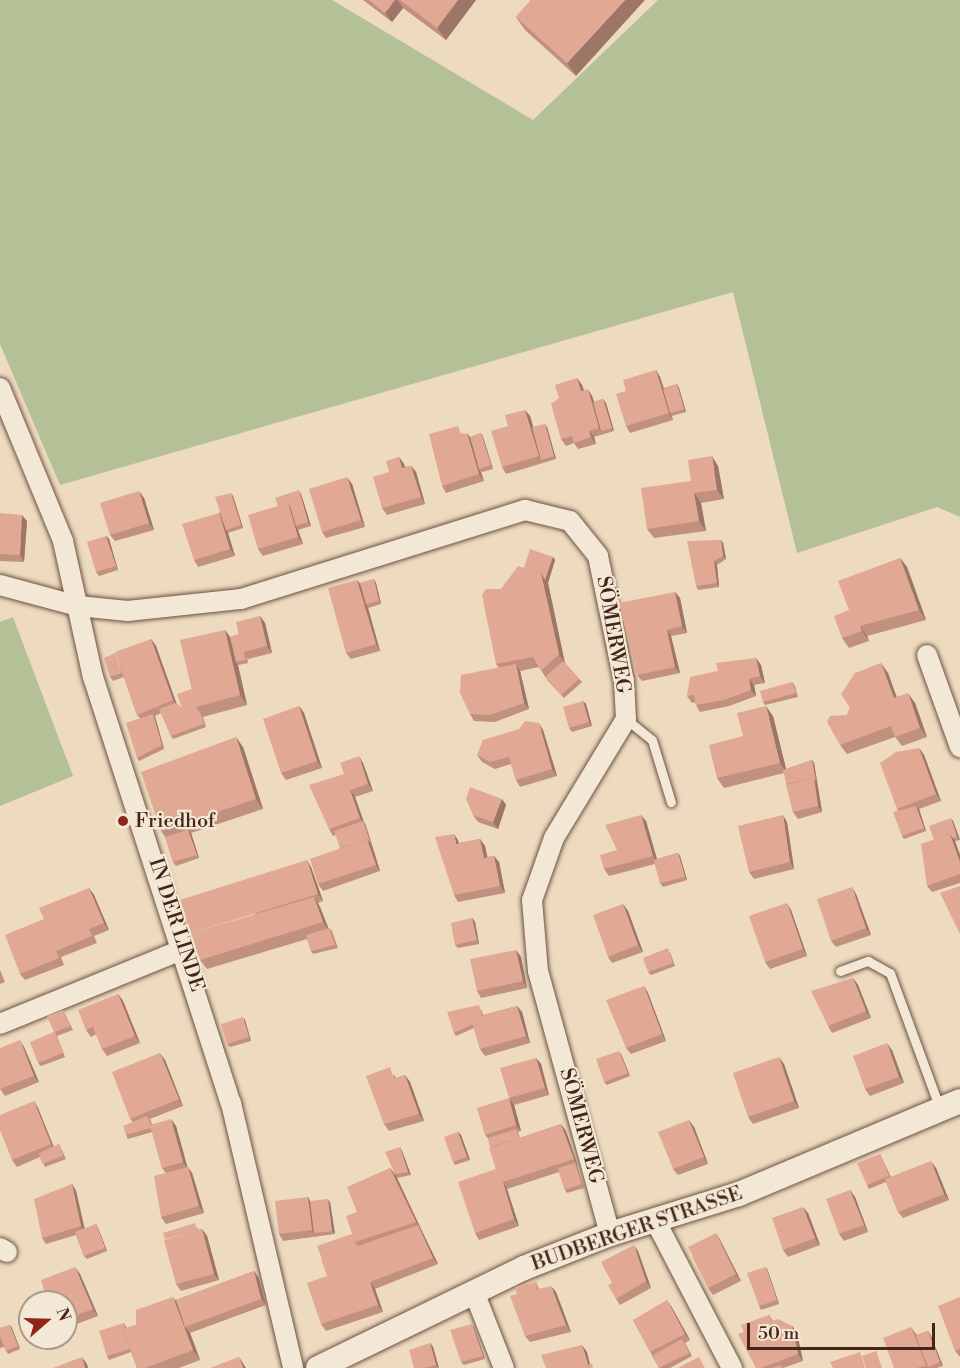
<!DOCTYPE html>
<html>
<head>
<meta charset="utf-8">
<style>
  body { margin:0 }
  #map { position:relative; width:960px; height:1368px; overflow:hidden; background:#eddabf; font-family:"Libre Bodoni",serif }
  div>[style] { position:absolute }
  .green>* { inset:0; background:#b4c095 }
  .roads { filter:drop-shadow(0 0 2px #6e5242) drop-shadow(0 0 2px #6e5242) }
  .service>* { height:9px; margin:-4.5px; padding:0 4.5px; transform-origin:4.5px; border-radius:4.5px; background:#f3e7d5 }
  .minor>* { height:20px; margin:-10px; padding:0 10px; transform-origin:10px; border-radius:10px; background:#f3e7d5 }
  .tertiary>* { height:24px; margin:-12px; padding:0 12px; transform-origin:12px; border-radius:12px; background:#f3e7d5 }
  .wall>* { inset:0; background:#c2907e }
  .shaded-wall>* { inset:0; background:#9e7667 }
  .building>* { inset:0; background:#e1a893 }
  .dots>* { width:16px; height:16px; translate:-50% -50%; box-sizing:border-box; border:3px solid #f3e7d5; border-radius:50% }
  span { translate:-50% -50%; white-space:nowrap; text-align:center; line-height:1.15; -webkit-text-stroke:4.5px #f3e7d5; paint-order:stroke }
  .street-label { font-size:20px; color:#442518 }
  .poi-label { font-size:20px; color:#442518 }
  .left { translate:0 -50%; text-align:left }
  .north { position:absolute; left:18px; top:1290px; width:60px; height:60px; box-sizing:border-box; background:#f3e7d5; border:2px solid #ad9989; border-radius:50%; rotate:70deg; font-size:16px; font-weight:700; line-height:24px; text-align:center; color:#442518 }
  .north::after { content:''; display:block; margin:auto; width:21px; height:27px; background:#8f2418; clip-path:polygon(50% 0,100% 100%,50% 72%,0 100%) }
  .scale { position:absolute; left:747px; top:1323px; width:188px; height:27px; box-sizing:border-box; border:3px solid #442518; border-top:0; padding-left:8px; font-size:18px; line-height:21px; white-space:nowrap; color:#442518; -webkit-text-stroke:4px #f3e7d5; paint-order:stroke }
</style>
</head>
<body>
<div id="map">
  <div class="green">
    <i style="clip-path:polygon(0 0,332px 0,533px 120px,658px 0,960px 0,960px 517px,937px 507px,797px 553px,733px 292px,60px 485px,0 344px)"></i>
    <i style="clip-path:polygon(13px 617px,73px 776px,0 806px,0 622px)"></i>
  </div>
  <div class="roads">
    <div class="service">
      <i style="left:626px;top:719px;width:33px;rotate:39deg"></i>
      <i style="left:652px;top:740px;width:65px;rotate:73deg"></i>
      <i style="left:840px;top:971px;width:30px;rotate:-20deg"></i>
      <i style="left:868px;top:961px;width:25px;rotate:29deg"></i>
      <i style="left:890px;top:973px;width:145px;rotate:69.8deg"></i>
    </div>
    <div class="minor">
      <i style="left:0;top:388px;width:165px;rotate:67.6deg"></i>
      <i style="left:63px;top:541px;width:139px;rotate:77.6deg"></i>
      <i style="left:93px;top:677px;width:448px;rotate:72.1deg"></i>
      <i style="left:231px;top:1103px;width:272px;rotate:76.8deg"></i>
      <i style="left:0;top:585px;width:81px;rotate:15.1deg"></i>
      <i style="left:78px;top:606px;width:50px;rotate:5.7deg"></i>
      <i style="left:128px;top:611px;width:114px;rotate:-6.1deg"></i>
      <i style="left:241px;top:599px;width:298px;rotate:-17.4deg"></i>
      <i style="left:525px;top:510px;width:46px;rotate:13.7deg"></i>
      <i style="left:570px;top:521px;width:45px;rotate:51.3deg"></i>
      <i style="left:598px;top:556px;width:128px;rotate:78.3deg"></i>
      <i style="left:624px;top:681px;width:38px;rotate:87deg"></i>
      <i style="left:626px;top:719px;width:139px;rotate:121.2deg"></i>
      <i style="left:554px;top:838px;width:66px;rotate:109.5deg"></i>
      <i style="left:532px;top:900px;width:71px;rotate:85.2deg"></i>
      <i style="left:538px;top:971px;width:273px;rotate:74.7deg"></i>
      <i style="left:927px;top:655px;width:98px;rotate:70.3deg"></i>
      <i style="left:0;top:1024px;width:199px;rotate:-22.2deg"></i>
      <i style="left:656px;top:1222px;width:165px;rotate:62.5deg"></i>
      <i style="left:0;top:1248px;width:8px;rotate:30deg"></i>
      <i style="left:474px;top:1292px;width:82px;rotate:68.5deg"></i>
    </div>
    <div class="tertiary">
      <i style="left:318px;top:1368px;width:229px;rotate:-25.9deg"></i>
      <i style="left:524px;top:1268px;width:92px;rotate:-21.6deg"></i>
      <i style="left:610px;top:1234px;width:135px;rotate:-17.2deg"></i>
      <i style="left:739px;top:1194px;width:240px;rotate:-22.8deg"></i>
    </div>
  </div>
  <div class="wall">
    <i style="clip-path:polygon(363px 0,476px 0,446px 40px,403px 8px,392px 22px)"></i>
    <i style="clip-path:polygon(531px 0,576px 76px,525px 30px,516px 17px)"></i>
    <i style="clip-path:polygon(656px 370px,660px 377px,664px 388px,677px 384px,679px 388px,686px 412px,672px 416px,673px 420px,630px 433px,626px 426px,626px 391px)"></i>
    <i style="clip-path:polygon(577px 378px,582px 385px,584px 390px,592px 396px,594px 402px,603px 399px,606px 403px,614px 431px,594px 437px,596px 444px,578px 449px,574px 443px,566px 446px,561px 439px,559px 398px)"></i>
    <i style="clip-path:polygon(525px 410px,530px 416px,533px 427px,547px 427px,556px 459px,506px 474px,502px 467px,508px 426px)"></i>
    <i style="clip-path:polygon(462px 432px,463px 435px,470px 437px,481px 433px,483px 437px,493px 469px,482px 472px,481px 471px,484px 481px,446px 493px,442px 486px)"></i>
    <i style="clip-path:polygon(399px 457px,404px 464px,405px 467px,411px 466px,416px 472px,425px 504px,387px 515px,382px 508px,389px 472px)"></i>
    <i style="clip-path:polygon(718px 466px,724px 499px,701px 503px,706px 531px,654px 538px,647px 529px,691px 481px)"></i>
    <i style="clip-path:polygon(352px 484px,365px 527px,326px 538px,322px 532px)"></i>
    <i style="clip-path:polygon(301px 494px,311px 526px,298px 530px,303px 544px,263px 556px,258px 549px,278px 506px)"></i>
    <i style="clip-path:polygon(233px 496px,243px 528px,228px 533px,235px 556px,198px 567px,194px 560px,219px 513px)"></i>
    <i style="clip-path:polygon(144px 498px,154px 530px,115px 541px,110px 535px)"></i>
    <i style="clip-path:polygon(0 513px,27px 521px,24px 562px,0 561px)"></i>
    <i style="clip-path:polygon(106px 536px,109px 539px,118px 570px,99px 576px,96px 572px)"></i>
    <i style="clip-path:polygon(721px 540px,723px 543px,726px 559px,717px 565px,719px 587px,698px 590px,696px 586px)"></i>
    <i style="clip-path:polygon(553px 557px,555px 560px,548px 583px,565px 663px,582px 682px,564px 698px,548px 681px,539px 667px,520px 671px,529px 709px,495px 722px,474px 721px,470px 714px,499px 668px,496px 664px,501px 589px,524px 568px)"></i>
    <i style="clip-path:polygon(900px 558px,907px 567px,926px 620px,867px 636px,869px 641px,849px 648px,842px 638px,849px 610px)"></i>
    <i style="clip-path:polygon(374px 579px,376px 583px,381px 604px,368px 608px,380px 651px,351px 659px,346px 653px,357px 580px,360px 583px)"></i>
    <i style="clip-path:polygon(675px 592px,680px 598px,687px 633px,671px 636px,680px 673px,642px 681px,637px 675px)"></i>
    <i style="clip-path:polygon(260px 616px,265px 623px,272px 653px,248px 659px,247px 657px,248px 663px,238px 665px,247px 705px,203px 717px,206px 727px,173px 739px,171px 736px,161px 713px,155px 716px,164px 749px,139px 761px,137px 758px,140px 718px,137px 715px,124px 677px,113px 681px,110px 677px,151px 639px,156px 646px,177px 704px,182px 708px,225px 630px,230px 637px,239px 634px)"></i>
    <i style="clip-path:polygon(756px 658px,761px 665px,765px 683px,754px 685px,756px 696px,729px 706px,700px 712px,696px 705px,695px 702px,692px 703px,687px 696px,718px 671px)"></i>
    <i style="clip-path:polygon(888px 673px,897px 697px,915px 703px,927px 737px,902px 746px,895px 737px,847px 754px,840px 745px,847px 715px,850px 708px)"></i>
    <i style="clip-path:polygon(792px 682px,795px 686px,798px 697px,765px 705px,763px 702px)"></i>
    <i style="clip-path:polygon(583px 701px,586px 704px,592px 726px,572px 732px,569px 728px)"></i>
    <i style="clip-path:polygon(299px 706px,304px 713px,322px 768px,286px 780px,281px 773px)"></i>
    <i style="clip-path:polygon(773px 716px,786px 769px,812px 760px,814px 763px,822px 812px,798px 819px,793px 812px,784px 773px,724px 788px,717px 778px,743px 736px)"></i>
    <i style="clip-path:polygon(543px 730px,557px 776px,520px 787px,516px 780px,511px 764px,495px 769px,482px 762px,477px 755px)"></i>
    <i style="clip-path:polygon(243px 747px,263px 809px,191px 833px,199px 858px,176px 866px,173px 862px,165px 837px,161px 831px)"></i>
    <i style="clip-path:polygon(919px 748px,924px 755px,941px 801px,919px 809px,926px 831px,904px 839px,902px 836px,898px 811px,897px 809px)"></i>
    <i style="clip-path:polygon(363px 763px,373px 791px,355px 797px,364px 822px,366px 825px,380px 871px,323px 891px,318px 884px,340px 848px,336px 835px,333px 836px,329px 829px,344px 774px)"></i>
    <i style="clip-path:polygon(502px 799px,506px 805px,498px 829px,478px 822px,473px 815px)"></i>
    <i style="clip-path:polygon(646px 821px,657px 859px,678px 853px,680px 856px,687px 880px,663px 887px,660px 883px,655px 864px,609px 876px,604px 869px,617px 850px)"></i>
    <i style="clip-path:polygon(953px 821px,960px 840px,955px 841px,960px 855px,960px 883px,932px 892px,927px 886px,934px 840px)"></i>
    <i style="clip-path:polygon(787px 822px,794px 869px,754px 879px,749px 872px)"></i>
    <i style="clip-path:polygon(480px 839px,485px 846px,487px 857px,494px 856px,499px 862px,505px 893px,458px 902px,454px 895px,458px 840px,459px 843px)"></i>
    <i style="clip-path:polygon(311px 867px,323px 901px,318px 903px,320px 907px,328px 928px,329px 928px,332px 931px,338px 948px,313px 954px,311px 951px,307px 939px,207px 969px,200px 960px)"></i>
    <i style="clip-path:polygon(89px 888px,94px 895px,109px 930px,94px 936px,97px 943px,61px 957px,64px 965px,25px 980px,20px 974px,44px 919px)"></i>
    <i style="clip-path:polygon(856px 894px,871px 935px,836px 947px,831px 941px)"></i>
    <i style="clip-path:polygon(623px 904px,628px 911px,643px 952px,612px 963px,608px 957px)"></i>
    <i style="clip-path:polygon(791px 910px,807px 956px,770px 969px,765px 962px)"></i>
    <i style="clip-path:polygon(472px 918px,475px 922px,479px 944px,458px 948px,455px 945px)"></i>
    <i style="clip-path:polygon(516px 950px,521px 957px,527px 988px,481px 998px,477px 991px)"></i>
    <i style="clip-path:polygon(670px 952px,675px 966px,651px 975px,648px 972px)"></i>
    <i style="clip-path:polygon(0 970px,5px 982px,0 984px)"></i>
    <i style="clip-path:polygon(853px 978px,858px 985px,871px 1018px,832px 1033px,828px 1026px)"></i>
    <i style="clip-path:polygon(644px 986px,648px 993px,666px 1041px,631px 1054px,626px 1048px)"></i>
    <i style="clip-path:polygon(118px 994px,123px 1001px,140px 1043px,107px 1056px,102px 1049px,96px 1034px,91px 1037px,86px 1030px)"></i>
    <i style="clip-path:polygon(517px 1006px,522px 1012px,530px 1043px,485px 1056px,480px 1049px,474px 1028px,456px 1036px,454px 1033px,481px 1009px,483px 1015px)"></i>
    <i style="clip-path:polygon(63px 1010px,73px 1030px,57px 1036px,65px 1057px,41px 1066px,38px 1063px,54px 1032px)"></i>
    <i style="clip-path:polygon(245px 1020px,251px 1041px,230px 1047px,227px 1044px)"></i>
    <i style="clip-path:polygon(24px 1047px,39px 1082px,5px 1096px,0 1089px)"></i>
    <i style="clip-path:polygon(892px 1050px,904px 1083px,870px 1096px,865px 1089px)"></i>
    <i style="clip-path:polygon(621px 1054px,630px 1076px,607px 1085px,604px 1082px)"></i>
    <i style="clip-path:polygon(536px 1058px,541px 1064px,549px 1095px,514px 1105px,521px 1131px,518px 1132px,520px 1138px,561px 1124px,566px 1131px,578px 1166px,577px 1166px,584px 1188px,567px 1193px,565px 1190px,559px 1172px,507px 1189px,519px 1226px,479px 1240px,475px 1233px,496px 1169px,488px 1138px,485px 1135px)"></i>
    <i style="clip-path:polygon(165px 1060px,183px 1106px,150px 1119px,152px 1124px,176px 1126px,187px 1167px,192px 1173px,204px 1213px,166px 1224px,161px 1217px,166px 1173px,162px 1168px,152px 1132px,128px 1139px,126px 1135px,133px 1122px,130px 1119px)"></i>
    <i style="clip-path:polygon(784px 1064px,799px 1108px,753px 1124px,748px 1117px)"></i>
    <i style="clip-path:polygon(394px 1074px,396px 1078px,405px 1075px,410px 1082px,424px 1121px,389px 1131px,384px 1124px)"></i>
    <i style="clip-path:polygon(34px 1101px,38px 1108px,54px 1147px,59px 1144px,66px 1159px,45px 1167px,40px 1157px,17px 1167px,12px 1160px)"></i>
    <i style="clip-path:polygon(689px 1120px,694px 1127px,708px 1164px,678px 1175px,673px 1169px)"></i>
    <i style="clip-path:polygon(458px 1132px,461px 1135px,470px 1160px,455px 1165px,453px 1162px)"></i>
    <i style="clip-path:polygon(400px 1147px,402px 1151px,411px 1175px,397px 1178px,438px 1264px,375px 1289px,383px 1312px,326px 1331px,321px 1324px,327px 1276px,353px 1234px,357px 1212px,390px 1168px,395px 1174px)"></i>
    <i style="clip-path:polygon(880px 1154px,891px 1177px,936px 1168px,949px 1200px,903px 1218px,898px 1212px,886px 1182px,869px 1189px,867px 1185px)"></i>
    <i style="clip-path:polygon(72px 1184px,76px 1191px,85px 1229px,96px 1224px,98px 1228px,107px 1251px,87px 1259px,84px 1256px,76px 1235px,46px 1244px,42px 1238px)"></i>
    <i style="clip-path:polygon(850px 1190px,855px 1197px,868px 1232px,844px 1241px,839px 1234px)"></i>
    <i style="clip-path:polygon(308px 1197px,310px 1201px,330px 1202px,335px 1234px,283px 1241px,279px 1234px)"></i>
    <i style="clip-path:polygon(808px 1213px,820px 1245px,788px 1257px,783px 1250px)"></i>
    <i style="clip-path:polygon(197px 1227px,198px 1230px,202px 1229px,207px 1236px,219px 1280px,181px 1291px,176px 1284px)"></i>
    <i style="clip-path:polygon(718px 1236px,741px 1281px,713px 1295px,708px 1288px)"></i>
    <i style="clip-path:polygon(638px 1251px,651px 1288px,620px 1305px,616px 1299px,612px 1283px)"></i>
    <i style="clip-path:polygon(766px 1267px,768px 1271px,779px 1304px,761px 1310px,759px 1306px)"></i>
    <i style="clip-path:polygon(254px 1271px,259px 1278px,266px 1305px,190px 1333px,200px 1360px,179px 1368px,137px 1368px,131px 1352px,109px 1360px,107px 1356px,124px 1323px,127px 1328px,136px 1325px,176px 1300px)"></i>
    <i style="clip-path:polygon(80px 1274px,98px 1316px,66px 1328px,66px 1302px)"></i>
    <i style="clip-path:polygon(536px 1282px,539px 1289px,556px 1292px,571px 1332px,530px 1342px,525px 1336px,517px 1295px)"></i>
    <i style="clip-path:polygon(960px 1297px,960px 1357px,955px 1351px)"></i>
    <i style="clip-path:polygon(671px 1306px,690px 1340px,685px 1343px,692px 1356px,670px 1368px,659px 1368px,633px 1320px)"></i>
    <i style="clip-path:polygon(769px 1315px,773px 1321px,792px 1326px,797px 1333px,803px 1361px,783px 1368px,756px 1368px,744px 1332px)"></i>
    <i style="clip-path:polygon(10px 1325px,12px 1328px,20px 1349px,8px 1354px,4px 1347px,0 1348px,0 1328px)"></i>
    <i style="clip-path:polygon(474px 1327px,485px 1359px,464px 1365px,461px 1362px)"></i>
    <i style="clip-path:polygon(911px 1327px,917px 1335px,928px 1331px,930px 1334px,943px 1366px,937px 1368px,894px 1368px)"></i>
    <i style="clip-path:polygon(430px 1343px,433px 1347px,439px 1368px,414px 1368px)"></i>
  </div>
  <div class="shaded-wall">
    <i style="clip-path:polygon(395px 0,397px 0,403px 8px,392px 22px,385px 13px)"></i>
    <i style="clip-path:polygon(458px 0,476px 0,446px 40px,437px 28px)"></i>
    <i style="clip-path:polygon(625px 0,645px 0,576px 76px,567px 63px)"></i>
    <i style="clip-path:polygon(656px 370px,660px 377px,671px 413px,670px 413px,673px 420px,669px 413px)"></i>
    <i style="clip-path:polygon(577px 378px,582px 385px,586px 398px,581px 391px)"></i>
    <i style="clip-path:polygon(677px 384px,679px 388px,686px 412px,684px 409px)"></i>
    <i style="clip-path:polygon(588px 389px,592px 396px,603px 430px,601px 431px,599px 428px)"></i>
    <i style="clip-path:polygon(603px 399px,606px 403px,614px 431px,612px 428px)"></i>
    <i style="clip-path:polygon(525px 410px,530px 416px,543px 459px,541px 460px,539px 456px)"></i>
    <i style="clip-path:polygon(545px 424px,547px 427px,556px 459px,554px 456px)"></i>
    <i style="clip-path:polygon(589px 431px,594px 437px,596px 444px,591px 437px)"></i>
    <i style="clip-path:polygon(467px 433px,472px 440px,479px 469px,484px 481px,479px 474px)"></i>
    <i style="clip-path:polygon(481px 433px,483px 437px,493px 469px,491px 465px)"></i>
    <i style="clip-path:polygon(712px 456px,718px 466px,724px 499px,717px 490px)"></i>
    <i style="clip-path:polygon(399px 457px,404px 464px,407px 475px,402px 468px)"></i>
    <i style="clip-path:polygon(411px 466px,416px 472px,425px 504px,421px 497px)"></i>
    <i style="clip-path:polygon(347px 477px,352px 484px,365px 527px,361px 520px)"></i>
    <i style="clip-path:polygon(299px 490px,301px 494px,311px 526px,308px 522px)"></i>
    <i style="clip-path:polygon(139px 491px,144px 498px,154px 530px,149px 523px)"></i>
    <i style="clip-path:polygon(231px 493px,233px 496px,243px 528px,241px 525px)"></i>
    <i style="clip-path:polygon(694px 493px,701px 503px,706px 531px,699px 521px)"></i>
    <i style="clip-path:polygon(288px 503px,292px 510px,296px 526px,298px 530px,303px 544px,298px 537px)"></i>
    <i style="clip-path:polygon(219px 513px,226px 530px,228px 533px,235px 556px,230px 549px)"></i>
    <i style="clip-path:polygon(22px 515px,27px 521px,24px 562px,20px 555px)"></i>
    <i style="clip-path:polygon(106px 536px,109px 539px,118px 570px,116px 566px)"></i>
    <i style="clip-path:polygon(721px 540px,723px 543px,726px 559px,723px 556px)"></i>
    <i style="clip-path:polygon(553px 557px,555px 560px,548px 583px,565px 664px,559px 654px,541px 573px)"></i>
    <i style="clip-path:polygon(900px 558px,907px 567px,926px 620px,919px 610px)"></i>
    <i style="clip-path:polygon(714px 561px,717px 565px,719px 587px,717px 583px)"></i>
    <i style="clip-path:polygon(374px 579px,376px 583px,381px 604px,379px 601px)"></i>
    <i style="clip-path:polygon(357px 580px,362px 587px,366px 604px,368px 608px,380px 651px,376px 644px)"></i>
    <i style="clip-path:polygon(675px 592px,680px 598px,687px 633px,682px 626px)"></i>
    <i style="clip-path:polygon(260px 616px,265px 623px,272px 653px,267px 646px)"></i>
    <i style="clip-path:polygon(860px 626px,867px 636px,869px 641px,862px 631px)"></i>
    <i style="clip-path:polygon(225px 630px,232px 640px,236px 662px,238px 665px,247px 705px,240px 695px)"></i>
    <i style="clip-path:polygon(667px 630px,671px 636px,680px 673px,675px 667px)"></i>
    <i style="clip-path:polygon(151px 639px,156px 646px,177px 706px,173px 700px)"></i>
    <i style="clip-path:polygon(756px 658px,761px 665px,765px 683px,760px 676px)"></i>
    <i style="clip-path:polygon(881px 663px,888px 673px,900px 708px,894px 698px)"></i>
    <i style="clip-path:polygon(516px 664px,520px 671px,529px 709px,524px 703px)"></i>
    <i style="clip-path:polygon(749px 679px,754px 685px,756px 696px,751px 690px)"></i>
    <i style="clip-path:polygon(908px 693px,915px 703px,927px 737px,920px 728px)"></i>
    <i style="clip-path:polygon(583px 701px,586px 704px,592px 726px,589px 722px)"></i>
    <i style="clip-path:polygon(299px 706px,304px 713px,322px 768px,317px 761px)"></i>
    <i style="clip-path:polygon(766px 706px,773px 716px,787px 773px,780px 763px)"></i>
    <i style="clip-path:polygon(153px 714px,155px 717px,164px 749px,162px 745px)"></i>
    <i style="clip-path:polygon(539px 723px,543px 730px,557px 776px,552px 769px)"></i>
    <i style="clip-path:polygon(236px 737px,243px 747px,263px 809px,256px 799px)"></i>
    <i style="clip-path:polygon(919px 748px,924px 755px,941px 801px,936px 794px)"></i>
    <i style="clip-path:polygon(359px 756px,363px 763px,373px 791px,368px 784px)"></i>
    <i style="clip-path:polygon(812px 760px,814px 763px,822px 812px,818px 806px)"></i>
    <i style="clip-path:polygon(350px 790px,355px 797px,372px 846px,370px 842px,364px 824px,360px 818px)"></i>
    <i style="clip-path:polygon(502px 799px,506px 805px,498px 829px,493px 822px)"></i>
    <i style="clip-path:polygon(916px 806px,919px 809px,926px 831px,924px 828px)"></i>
    <i style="clip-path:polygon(641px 815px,646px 821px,658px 863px,653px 856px)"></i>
    <i style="clip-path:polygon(783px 815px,787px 822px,794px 869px,790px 862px)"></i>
    <i style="clip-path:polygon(951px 818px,953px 821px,960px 840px,957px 837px)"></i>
    <i style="clip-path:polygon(188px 830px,191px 833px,199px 858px,197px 855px)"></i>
    <i style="clip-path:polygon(454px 834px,458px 840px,460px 851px,456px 844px)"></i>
    <i style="clip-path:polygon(950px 834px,955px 841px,960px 855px,960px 862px)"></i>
    <i style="clip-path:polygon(367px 839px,372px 846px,380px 871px,376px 865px)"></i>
    <i style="clip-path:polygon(480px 839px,485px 846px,489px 864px,484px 858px)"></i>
    <i style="clip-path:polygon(678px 853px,680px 856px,687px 880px,685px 877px)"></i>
    <i style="clip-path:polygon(494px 856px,499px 862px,505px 893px,500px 886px)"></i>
    <i style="clip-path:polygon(307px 860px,311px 867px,323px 901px,318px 894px)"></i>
    <i style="clip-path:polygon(852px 887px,856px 894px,871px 935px,866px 928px)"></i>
    <i style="clip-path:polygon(89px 888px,94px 895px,109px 930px,104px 923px)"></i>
    <i style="clip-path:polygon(314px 897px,320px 907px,330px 932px,323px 922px)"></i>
    <i style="clip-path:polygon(787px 903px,791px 910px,807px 956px,803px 949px)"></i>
    <i style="clip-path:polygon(623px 904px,628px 911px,643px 952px,638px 945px)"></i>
    <i style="clip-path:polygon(472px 918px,475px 922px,479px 944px,477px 940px)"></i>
    <i style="clip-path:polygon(516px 950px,521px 957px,527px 988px,523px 981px)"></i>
    <i style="clip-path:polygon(853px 978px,858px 985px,871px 1018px,866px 1011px)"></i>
    <i style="clip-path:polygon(644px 986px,648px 993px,666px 1041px,662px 1034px)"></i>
    <i style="clip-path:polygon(118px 994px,123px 1001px,140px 1043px,135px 1036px)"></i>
    <i style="clip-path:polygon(517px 1006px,522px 1012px,530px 1043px,526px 1036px)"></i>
    <i style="clip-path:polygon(243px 1017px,245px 1020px,251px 1041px,249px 1037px)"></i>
    <i style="clip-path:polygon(20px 1040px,24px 1047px,39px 1082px,34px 1076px)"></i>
    <i style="clip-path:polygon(887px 1043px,892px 1050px,904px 1083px,899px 1077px)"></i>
    <i style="clip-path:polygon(619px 1051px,621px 1054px,630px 1076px,628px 1073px)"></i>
    <i style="clip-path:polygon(160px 1053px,165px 1060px,183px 1106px,179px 1099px)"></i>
    <i style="clip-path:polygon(779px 1057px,784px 1064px,799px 1108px,794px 1101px)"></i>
    <i style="clip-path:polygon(536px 1058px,541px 1064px,549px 1095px,545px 1088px)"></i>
    <i style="clip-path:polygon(405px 1075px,410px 1082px,424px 1121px,419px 1114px)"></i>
    <i style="clip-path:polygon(509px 1098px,514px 1105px,521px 1131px,516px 1125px)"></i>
    <i style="clip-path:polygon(34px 1101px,38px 1108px,55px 1151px,51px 1144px)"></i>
    <i style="clip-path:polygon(171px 1119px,176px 1126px,188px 1169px,183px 1162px)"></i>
    <i style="clip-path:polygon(689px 1120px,694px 1127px,708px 1164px,704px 1157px)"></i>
    <i style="clip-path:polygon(561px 1124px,566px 1131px,578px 1166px,574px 1159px)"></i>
    <i style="clip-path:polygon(458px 1132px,461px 1135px,470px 1160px,467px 1157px)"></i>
    <i style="clip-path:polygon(400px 1147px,402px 1151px,411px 1175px,408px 1172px)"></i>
    <i style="clip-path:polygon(931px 1161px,936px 1168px,949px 1200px,944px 1194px)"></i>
    <i style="clip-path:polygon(575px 1163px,577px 1166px,584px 1188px,582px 1184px)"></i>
    <i style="clip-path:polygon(188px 1167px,192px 1173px,204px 1213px,199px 1206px)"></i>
    <i style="clip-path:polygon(390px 1168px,397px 1178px,422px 1232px,416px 1222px)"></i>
    <i style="clip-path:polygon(503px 1182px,507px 1189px,519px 1226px,514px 1219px)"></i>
    <i style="clip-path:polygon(72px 1184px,76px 1191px,85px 1232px,81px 1226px)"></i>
    <i style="clip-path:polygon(850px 1190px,855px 1197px,868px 1232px,864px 1225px)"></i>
    <i style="clip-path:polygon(308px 1197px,312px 1204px,314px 1233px,316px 1237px,312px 1230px)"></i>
    <i style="clip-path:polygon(328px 1199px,330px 1202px,335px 1234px,332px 1231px)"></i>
    <i style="clip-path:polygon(803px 1207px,808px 1213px,820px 1245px,815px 1238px)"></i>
    <i style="clip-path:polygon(96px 1224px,98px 1228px,107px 1251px,105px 1248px)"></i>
    <i style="clip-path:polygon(418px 1225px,422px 1232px,438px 1264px,433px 1258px)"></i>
    <i style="clip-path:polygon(202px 1229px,207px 1236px,219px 1280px,214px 1274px)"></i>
    <i style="clip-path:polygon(716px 1233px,718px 1236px,741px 1281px,736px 1274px)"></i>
    <i style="clip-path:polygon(634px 1245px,638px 1251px,651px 1288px,646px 1281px)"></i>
    <i style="clip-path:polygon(75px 1267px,80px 1274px,98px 1316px,93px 1309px)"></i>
    <i style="clip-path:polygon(766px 1267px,768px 1271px,779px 1304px,777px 1300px)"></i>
    <i style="clip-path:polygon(254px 1271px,259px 1278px,266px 1305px,261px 1299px)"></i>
    <i style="clip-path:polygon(370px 1282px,375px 1289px,383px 1312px,378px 1305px)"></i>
    <i style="clip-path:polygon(551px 1286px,556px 1292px,571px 1332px,566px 1325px)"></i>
    <i style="clip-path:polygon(173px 1297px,180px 1307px,185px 1327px,190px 1333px,200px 1360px,193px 1350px)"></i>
    <i style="clip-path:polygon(667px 1300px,671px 1306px,690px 1340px,685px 1334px)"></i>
    <i style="clip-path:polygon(472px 1324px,474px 1327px,485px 1359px,483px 1356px)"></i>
    <i style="clip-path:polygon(10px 1325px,12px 1328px,20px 1349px,18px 1346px)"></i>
    <i style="clip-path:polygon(792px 1326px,797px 1333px,803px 1361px,798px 1354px)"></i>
    <i style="clip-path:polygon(928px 1331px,930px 1334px,943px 1366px,940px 1362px)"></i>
    <i style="clip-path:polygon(430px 1343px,433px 1347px,439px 1368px,436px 1365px)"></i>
    <i style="clip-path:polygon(582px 1345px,587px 1352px,591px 1368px,588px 1365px)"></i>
    <i style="clip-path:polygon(82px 1357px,87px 1364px,88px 1368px,85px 1368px)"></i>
    <i style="clip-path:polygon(239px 1357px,246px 1368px,243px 1368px)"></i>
  </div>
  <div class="building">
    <i style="clip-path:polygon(369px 0,395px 0,385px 13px)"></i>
    <i style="clip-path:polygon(400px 0,458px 0,437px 28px)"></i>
    <i style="clip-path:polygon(531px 0,625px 0,567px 63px,516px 17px)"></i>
    <i style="clip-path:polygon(656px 370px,669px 413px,626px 426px,616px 394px,626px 391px,623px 380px)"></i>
    <i style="clip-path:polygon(577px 378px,581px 391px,588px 389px,599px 428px,589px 431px,591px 437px,574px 443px,572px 436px,561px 439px,551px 404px,559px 398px,555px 385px)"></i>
    <i style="clip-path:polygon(677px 384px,684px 409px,670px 413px,663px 389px)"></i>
    <i style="clip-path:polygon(603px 399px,612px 428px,601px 431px,593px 402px)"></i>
    <i style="clip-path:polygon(525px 410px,539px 456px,502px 467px,491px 431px,508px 426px,505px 415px)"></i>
    <i style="clip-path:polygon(545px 424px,554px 456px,541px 460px,532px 427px)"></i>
    <i style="clip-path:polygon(458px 426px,461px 435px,467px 433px,479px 474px,442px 486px,429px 434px)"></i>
    <i style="clip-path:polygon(481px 433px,491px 465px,479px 469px,470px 437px)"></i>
    <i style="clip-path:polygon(712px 456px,717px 490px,694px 493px,699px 521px,647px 529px,641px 488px,691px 481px,688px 460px)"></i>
    <i style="clip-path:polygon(399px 457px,402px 468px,411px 466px,421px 497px,382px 508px,373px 477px,389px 472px,386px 461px)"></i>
    <i style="clip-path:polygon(347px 477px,361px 520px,322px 532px,309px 489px)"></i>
    <i style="clip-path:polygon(299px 490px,308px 522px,296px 526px,290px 506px,288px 503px,278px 506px,275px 498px)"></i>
    <i style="clip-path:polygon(139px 491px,149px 523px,110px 535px,100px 503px)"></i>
    <i style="clip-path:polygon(231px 493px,241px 525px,226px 530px,215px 497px)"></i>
    <i style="clip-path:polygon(288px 503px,298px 537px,258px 549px,248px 515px)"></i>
    <i style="clip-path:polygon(0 513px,22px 515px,20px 555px,0 554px)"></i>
    <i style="clip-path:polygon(219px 513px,230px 549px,194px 560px,182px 524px)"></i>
    <i style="clip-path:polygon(106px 536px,116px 566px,96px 572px,87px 542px)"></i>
    <i style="clip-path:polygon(721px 540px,723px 556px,714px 561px,717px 583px,696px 586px,687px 541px)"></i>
    <i style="clip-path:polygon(530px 549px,553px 557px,545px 580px,541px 573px,524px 568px)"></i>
    <i style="clip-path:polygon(900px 558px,919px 610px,860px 626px,862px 631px,842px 638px,834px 616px,849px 610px,838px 581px)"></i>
    <i style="clip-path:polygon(518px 566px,541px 573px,559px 654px,541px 671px,533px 657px,496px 664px,482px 595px,486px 589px,501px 589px)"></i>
    <i style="clip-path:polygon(374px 579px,379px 601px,366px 604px,360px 583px)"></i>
    <i style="clip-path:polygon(357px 580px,376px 644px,346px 653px,328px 588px)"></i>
    <i style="clip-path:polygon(675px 592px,682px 626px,667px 630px,675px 667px,637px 675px,619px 603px)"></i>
    <i style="clip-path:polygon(260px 616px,267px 646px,243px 652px,236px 622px)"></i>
    <i style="clip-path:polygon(225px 630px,240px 695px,196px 707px,180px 640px)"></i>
    <i style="clip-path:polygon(239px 634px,246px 660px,236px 662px,230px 637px)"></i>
    <i style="clip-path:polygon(151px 639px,173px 700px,137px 715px,115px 652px)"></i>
    <i style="clip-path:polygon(115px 653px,122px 673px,110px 677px,104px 658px)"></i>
    <i style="clip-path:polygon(756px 658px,760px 676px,749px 679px,751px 690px,724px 700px,696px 705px,694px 695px,687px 696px,690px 677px,718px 671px,716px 663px)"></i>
    <i style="clip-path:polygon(563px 661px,579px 679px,561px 695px,545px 677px)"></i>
    <i style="clip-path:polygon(881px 663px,894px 698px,908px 693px,920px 728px,895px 737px,891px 726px,840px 745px,827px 722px,830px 716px,847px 715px,850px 708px,841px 694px,855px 673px)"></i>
    <i style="clip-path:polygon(516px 664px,524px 703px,490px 715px,470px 714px,460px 693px,461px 675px)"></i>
    <i style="clip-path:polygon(792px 682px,796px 693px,763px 702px,760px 691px)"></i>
    <i style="clip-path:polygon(192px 689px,196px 707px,201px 715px,204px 724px,171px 736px,159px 709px,175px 703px,182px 708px,177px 694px)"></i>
    <i style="clip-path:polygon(583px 701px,589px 722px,569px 728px,563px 707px)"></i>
    <i style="clip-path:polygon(299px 706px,317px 761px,281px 773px,263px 719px)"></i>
    <i style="clip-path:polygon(766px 706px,780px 763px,717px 778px,709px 745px,743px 736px,737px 713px)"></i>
    <i style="clip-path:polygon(153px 714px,162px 745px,137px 758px,126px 723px)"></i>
    <i style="clip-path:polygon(525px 721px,539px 723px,552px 769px,516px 780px,509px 757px,490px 762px,477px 755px,483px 740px,519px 729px)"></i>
    <i style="clip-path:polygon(236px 737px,256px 799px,161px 831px,141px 772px)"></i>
    <i style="clip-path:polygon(919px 748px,936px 794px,897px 809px,880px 763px,896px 752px)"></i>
    <i style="clip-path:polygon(359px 756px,368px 784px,350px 790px,360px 818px,329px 829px,309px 785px,344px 774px,340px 763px)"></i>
    <i style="clip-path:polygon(812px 760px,816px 781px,814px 778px,787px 784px,783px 770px)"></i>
    <i style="clip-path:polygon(814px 778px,818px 806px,793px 812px,786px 785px)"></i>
    <i style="clip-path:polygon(470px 787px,502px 799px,493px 822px,473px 815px,466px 799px)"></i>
    <i style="clip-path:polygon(916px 806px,924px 828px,902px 836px,893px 812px)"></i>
    <i style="clip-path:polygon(641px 815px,653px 856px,604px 869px,600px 855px,617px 850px,605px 825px)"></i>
    <i style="clip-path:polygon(783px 815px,790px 862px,749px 872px,738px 826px)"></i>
    <i style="clip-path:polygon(951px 818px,957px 837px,953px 838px,950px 834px,934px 840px,929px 826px)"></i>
    <i style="clip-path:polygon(363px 821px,370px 842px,367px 839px,340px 848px,334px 831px)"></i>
    <i style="clip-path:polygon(188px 830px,197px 855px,173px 862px,165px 837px)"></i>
    <i style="clip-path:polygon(454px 834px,456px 844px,480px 839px,484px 858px,494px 856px,500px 886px,454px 895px,435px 837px)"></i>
    <i style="clip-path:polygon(950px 834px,960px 862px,960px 874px,927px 886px,921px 844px)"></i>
    <i style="clip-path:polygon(367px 839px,376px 865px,318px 884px,310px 859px)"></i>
    <i style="clip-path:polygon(678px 853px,685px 877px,660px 883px,654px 860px)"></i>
    <i style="clip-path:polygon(307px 860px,318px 894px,191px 933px,180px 900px)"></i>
    <i style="clip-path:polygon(960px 886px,960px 934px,940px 893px)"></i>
    <i style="clip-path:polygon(852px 887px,866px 928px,831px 941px,817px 899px)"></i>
    <i style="clip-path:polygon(89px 888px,104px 923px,89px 929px,92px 936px,56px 951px,59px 958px,20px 974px,5px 935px,44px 919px,39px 908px)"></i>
    <i style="clip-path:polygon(314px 897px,323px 922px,200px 960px,191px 933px)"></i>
    <i style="clip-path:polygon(787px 903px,803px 949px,765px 962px,749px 916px)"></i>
    <i style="clip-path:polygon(623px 904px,638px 945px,608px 957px,593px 915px)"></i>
    <i style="clip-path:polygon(472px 918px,477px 940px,455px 945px,451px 923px)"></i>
    <i style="clip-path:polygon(329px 928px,335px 945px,311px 951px,306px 935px)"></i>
    <i style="clip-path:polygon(668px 948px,673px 963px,648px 972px,643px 958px)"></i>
    <i style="clip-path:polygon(516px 950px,523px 981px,477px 991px,470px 959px)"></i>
    <i style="clip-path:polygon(853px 978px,866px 1011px,828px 1026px,811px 991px)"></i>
    <i style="clip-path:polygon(644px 986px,662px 1034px,626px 1048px,606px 1000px)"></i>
    <i style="clip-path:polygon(118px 994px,135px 1036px,102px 1049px,93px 1027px,86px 1030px,78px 1010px)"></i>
    <i style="clip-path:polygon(479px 1005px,482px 1016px,471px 1019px,473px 1024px,454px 1033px,447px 1012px)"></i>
    <i style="clip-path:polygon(517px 1006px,526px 1036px,480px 1049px,471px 1019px)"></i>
    <i style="clip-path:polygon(63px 1010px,70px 1026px,55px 1032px,63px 1053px,38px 1063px,30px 1042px,54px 1032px,47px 1016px)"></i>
    <i style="clip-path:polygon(243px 1017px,249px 1037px,227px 1044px,221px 1024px)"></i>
    <i style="clip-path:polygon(20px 1040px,34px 1076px,0 1089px,0 1048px)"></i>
    <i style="clip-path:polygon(887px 1043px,899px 1077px,865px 1089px,853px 1056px)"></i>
    <i style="clip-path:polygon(619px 1051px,628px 1073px,604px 1082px,596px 1059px)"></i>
    <i style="clip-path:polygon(160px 1053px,179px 1099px,130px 1119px,112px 1072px)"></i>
    <i style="clip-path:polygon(779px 1057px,794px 1101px,748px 1117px,733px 1073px)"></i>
    <i style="clip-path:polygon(536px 1058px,545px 1088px,509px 1098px,516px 1125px,485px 1135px,477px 1108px,509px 1098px,500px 1068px)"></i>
    <i style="clip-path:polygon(390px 1067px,394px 1079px,405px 1075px,419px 1114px,384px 1124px,366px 1076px)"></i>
    <i style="clip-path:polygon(34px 1101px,51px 1144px,12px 1160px,0 1130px,0 1115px)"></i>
    <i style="clip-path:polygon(147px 1116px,151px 1125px,150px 1125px,151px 1128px,126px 1135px,123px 1126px)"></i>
    <i style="clip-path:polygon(171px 1119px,183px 1162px,162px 1168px,150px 1125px)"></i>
    <i style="clip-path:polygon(689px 1120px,704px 1157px,673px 1169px,658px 1132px)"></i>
    <i style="clip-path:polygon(561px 1124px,574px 1159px,503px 1182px,514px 1219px,475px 1233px,458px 1182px,496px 1169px,489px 1148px)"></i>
    <i style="clip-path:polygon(516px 1129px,519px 1138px,490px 1147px,488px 1138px)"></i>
    <i style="clip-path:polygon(458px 1132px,467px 1157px,453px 1162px,444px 1137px)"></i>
    <i style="clip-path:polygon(59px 1144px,63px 1156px,42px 1164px,39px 1153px)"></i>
    <i style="clip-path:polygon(400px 1147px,408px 1172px,395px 1174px,385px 1152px)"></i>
    <i style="clip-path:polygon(880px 1154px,889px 1176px,867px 1185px,857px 1163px)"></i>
    <i style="clip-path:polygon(931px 1161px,944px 1194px,898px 1212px,885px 1179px)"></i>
    <i style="clip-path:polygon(575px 1163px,582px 1184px,565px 1190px,558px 1168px)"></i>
    <i style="clip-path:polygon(188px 1167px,199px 1206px,161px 1217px,154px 1176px)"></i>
    <i style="clip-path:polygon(390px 1168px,416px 1222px,355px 1242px,346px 1216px,357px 1212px,347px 1187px)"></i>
    <i style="clip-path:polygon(72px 1184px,81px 1226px,42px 1238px,34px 1199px)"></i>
    <i style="clip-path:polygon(850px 1190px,864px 1225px,839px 1234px,826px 1199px)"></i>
    <i style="clip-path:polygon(308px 1197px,312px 1230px,279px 1234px,275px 1201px)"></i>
    <i style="clip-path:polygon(328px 1199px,332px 1231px,314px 1233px,310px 1201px)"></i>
    <i style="clip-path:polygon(803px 1207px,815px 1238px,783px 1250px,772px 1218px)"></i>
    <i style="clip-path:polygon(195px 1223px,197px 1231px,165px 1239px,163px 1233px)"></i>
    <i style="clip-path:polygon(96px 1224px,105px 1248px,84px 1256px,75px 1232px)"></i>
    <i style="clip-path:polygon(418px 1225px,433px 1258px,370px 1282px,378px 1305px,321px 1324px,307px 1283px,327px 1276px,321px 1259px)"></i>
    <i style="clip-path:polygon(202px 1229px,214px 1274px,176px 1284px,164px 1240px)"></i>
    <i style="clip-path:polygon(716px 1233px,722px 1245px,720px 1242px,693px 1256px,688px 1247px)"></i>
    <i style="clip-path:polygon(352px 1234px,355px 1242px,358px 1246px,322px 1259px,317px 1246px)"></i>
    <i style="clip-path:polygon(720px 1242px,736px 1274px,708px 1288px,692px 1256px)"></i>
    <i style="clip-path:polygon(634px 1245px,646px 1281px,616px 1299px,608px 1285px,612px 1283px,601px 1262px)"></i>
    <i style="clip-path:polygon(75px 1267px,93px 1309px,66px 1319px,66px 1302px,48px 1302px,41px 1280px)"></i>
    <i style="clip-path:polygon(766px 1267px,777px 1300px,759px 1306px,747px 1273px)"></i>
    <i style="clip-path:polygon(254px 1271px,261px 1299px,185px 1327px,176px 1300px)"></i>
    <i style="clip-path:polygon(536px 1282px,537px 1289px,517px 1295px,515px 1287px)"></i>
    <i style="clip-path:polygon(551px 1286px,566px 1325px,525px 1336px,510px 1296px)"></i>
    <i style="clip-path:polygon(173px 1297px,193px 1350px,145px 1368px,137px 1368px,123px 1329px,136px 1325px,136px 1310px)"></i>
    <i style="clip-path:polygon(960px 1297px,960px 1349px,955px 1351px,938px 1306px)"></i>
    <i style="clip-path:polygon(667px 1300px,685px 1334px,650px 1352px,633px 1320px)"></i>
    <i style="clip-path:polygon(769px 1315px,772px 1322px,744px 1332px,741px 1325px)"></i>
    <i style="clip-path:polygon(778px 1319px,792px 1326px,798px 1354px,761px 1368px,756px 1368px,738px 1334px)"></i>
    <i style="clip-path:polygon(124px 1323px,125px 1328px,123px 1329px,130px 1349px,107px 1356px,99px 1331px)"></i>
    <i style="clip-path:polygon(472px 1324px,483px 1356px,461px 1362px,450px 1330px)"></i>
    <i style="clip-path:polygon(10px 1325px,18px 1346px,6px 1351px,0 1336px,0 1328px)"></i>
    <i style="clip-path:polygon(911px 1327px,926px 1366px,916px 1368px,894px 1368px,883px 1338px)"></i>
    <i style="clip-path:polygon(928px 1331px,940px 1362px,928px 1367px,916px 1336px)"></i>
    <i style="clip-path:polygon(682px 1339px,689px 1353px,659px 1368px,653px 1355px)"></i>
    <i style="clip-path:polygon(430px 1343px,436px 1365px,425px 1368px,414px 1368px,409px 1350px)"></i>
    <i style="clip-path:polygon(582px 1345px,588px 1365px,592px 1364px,593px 1368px,546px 1368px,541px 1355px)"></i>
    <i style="clip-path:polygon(876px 1351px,882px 1368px,866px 1368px,862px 1356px)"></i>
    <i style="clip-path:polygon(860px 1352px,865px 1368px,833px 1368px,830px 1362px)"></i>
    <i style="clip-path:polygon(82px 1357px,85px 1368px,53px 1368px)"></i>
    <i style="clip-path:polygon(239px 1357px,243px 1368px,210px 1368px)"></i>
    <i style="clip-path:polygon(699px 1357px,705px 1368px,678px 1368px)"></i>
    <i style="clip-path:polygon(781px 1365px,782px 1368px,772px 1368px)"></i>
  </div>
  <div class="dots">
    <i style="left:123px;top:821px;background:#8f2418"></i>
  </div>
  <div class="street-label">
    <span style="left:613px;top:635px;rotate:80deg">SÖMERWEG</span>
    <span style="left:176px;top:925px;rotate:72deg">IN DER LINDE</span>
    <span style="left:581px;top:1126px;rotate:75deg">SÖMERWEG</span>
    <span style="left:637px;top:1229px;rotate:-19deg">BUDBERGER STRASSE</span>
  </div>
  <div class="poi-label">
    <span class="left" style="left:135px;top:821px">Friedhof</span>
  </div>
  <div class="north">N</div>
  <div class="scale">50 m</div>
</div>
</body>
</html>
